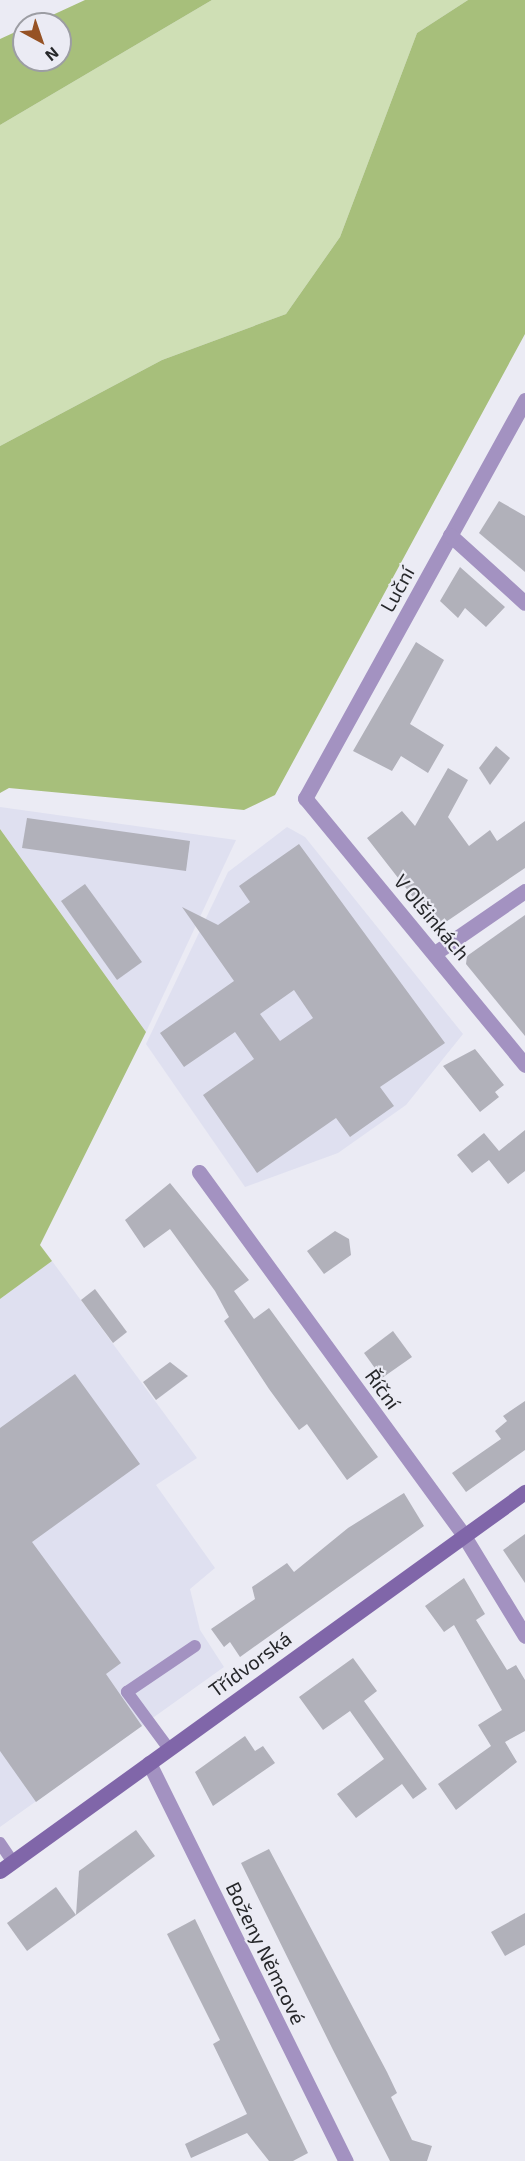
<!DOCTYPE html>
<html>
<head>
<meta charset="utf-8">
<style>
  body { margin:0 }
  #map { position:relative; width:525px; height:2161px; overflow:hidden; background:#ebebf4; font-family:"Exo 2",sans-serif }
  div>[style] { position:absolute }
  .built>* { inset:0; background:#dfe0f0 }
  .green>* { inset:0; background:#cfdfb5 }
  .forest>* { inset:0; background:#a7bf7b }
  .building>* { inset:0; background:#b1b1ba }
  .lane>* { height:12px; margin:-6px; padding:0 6px; transform-origin:6px; border-radius:6px; background:#a392c1 }
  .street>* { height:15px; margin:-7.5px; padding:0 7.5px; transform-origin:7.5px; border-radius:7.5px; background:#a392c1 }
  .secondary>* { height:15px; margin:-7.5px; padding:0 7.5px; transform-origin:7.5px; border-radius:7.5px; background:#8066a9 }
  span { translate:-50% -50%; white-space:nowrap; text-align:center; line-height:1.15; -webkit-text-stroke:4.5px #ebebf4; paint-order:stroke }
  .street-label { font-size:20px; color:#26272a }
  .north { position:absolute; left:12px; top:12px; width:60px; height:60px; box-sizing:border-box; background:#ebebf4; border:2px solid #9c9da3; border-radius:50%; rotate:140deg; font-size:16px; font-weight:700; line-height:24px; text-align:center; color:#26272a }
  .north::after { content:''; display:block; margin:auto; width:21px; height:27px; background:#965224; clip-path:polygon(50% 0,100% 100%,50% 72%,0 100%) }
</style>
</head>
<body>
<div id="map">
  <div class="built">
    <i style="clip-path:polygon(0 807px,236px 840px,146px 1032px,0 829px)"></i>
    <i style="clip-path:polygon(287px 827px,305px 837px,463px 1034px,406px 1105px,338px 1153px,245px 1187px,146px 1044px,228px 872px)"></i>
    <i style="clip-path:polygon(52px 1261px,197px 1458px,156px 1485px,215px 1568px,190px 1589px,200px 1630px,224px 1667px,0 1827px,0 1299px)"></i>
  </div>
  <div class="green">
    <i style="clip-path:polygon(212px 0,468px 0,417px 33px,340px 237px,286px 314px,162px 360px,0 446px,0 125px)"></i>
  </div>
  <div class="forest">
    <i style="clip-path:polygon(85px 0,212px 0,0 125px,0 39px,24px 28px,24px 60px,60px 60px,60px 24px,33px 24px)"></i>
    <i style="clip-path:polygon(468px 0,525px 0,525px 334px,275px 795px,244px 810px,9px 788px,0 793px,0 446px,162px 360px,286px 314px,340px 237px,417px 33px)"></i>
    <i style="clip-path:polygon(0 829px,146px 1032px,40px 1245px,52px 1261px,0 1299px)"></i>
  </div>
  <div class="building">
    <i style="clip-path:polygon(499px 501px,525px 516px,525px 572px,479px 533px)"></i>
    <i style="clip-path:polygon(460px 567px,505px 607px,486px 627px,465px 608px,458px 618px,440px 601px)"></i>
    <i style="clip-path:polygon(416px 642px,444px 660px,410px 724px,444px 745px,428px 773px,401px 756px,392px 771px,353px 751px)"></i>
    <i style="clip-path:polygon(496px 746px,510px 758px,490px 785px,479px 768px)"></i>
    <i style="clip-path:polygon(448px 768px,468px 780px,448px 817px,469px 846px,490px 830px,497px 841px,525px 821px,525px 868px,437px 928px,367px 838px,402px 811px,415px 826px)"></i>
    <i style="clip-path:polygon(27px 818px,190px 841px,186px 871px,22px 848px)"></i>
    <i style="clip-path:polygon(evenodd,299px 844px,445px 1043px,380px 1087px,394px 1106px,350px 1137px,336px 1118px,257px 1173px,203px 1095px,254px 1059px,235px 1032px,184px 1067px,160px 1033px,234px 981px,182px 907px,218px 925px,250px 902px,239px 886px,299px 844px,294px 990px,313px 1018px,280px 1041px,260px 1014px,294px 990px)"></i>
    <i style="clip-path:polygon(85px 884px,142px 962px,117px 980px,61px 901px)"></i>
    <i style="clip-path:polygon(525px 915px,525px 1036px,466px 964px,467px 956px)"></i>
    <i style="clip-path:polygon(475px 1049px,504px 1085px,495px 1092px,499px 1097px,480px 1112px,443px 1066px)"></i>
    <i style="clip-path:polygon(525px 1130px,525px 1171px,508px 1184px,489px 1160px,472px 1173px,457px 1155px,484px 1133px,499px 1151px)"></i>
    <i style="clip-path:polygon(170px 1183px,249px 1280px,234px 1291px,254px 1319px,269px 1308px,378px 1457px,347px 1480px,307px 1424px,299px 1430px,269px 1389px,224px 1321px,229px 1317px,215px 1291px,170px 1229px,144px 1248px,125px 1220px)"></i>
    <i style="clip-path:polygon(335px 1231px,349px 1239px,351px 1255px,324px 1274px,307px 1251px)"></i>
    <i style="clip-path:polygon(95px 1289px,127px 1332px,113px 1343px,81px 1300px)"></i>
    <i style="clip-path:polygon(393px 1331px,412px 1357px,382px 1378px,364px 1353px)"></i>
    <i style="clip-path:polygon(170px 1362px,188px 1376px,156px 1400px,143px 1382px)"></i>
    <i style="clip-path:polygon(75px 1374px,140px 1464px,32px 1542px,121px 1663px,106px 1674px,142px 1726px,36px 1802px,0 1751px,0 1428px)"></i>
    <i style="clip-path:polygon(525px 1401px,525px 1450px,466px 1492px,452px 1473px,501px 1439px,495px 1431px,507px 1421px,503px 1416px)"></i>
    <i style="clip-path:polygon(404px 1493px,424px 1526px,240px 1657px,230px 1642px,224px 1647px,211px 1629px,255px 1599px,252px 1587px,287px 1563px,294px 1572px,348px 1528px)"></i>
    <i style="clip-path:polygon(525px 1534px,525px 1583px,503px 1550px)"></i>
    <i style="clip-path:polygon(464px 1578px,485px 1614px,476px 1620px,507px 1670px,516px 1665px,525px 1680px,525px 1731px,505px 1742px,517px 1762px,456px 1810px,438px 1784px,491px 1746px,478px 1725px,502px 1710px,454px 1625px,444px 1632px,425px 1606px)"></i>
    <i style="clip-path:polygon(353px 1658px,377px 1691px,364px 1701px,427px 1789px,413px 1799px,402px 1784px,356px 1818px,337px 1794px,384px 1759px,350px 1711px,323px 1730px,299px 1697px)"></i>
    <i style="clip-path:polygon(245px 1736px,255px 1751px,263px 1746px,275px 1763px,213px 1806px,195px 1772px)"></i>
    <i style="clip-path:polygon(136px 1830px,155px 1856px,76px 1915px,79px 1871px)"></i>
    <i style="clip-path:polygon(269px 1849px,387px 2072px,397px 2093px,391px 2097px,412px 2140px,432px 2146px,427px 2161px,390px 2161px,333px 2050px,241px 1863px)"></i>
    <i style="clip-path:polygon(56px 1887px,76px 1915px,27px 1951px,7px 1923px)"></i>
    <i style="clip-path:polygon(525px 1913px,525px 1945px,505px 1956px,491px 1932px)"></i>
    <i style="clip-path:polygon(195px 1919px,308px 2153px,293px 2161px,269px 2161px,247px 2133px,191px 2158px,185px 2144px,247px 2114px,213px 2044px,220px 2040px,167px 1934px)"></i>
  </div>
  <div class="lane">
    <i style="left:169px;top:1749px;width:71px;rotate:-126.4deg"></i>
    <i style="left:127px;top:1692px;width:82px;rotate:-34.1deg"></i>
    <i style="left:0;top:1843px;width:23px;rotate:56deg"></i>
  </div>
  <div class="street">
    <i style="left:525px;top:400px;width:455px;rotate:118.9deg"></i>
    <i style="left:305px;top:798px;width:346px;rotate:50.5deg"></i>
    <i style="left:450px;top:535px;width:101px;rotate:42.2deg"></i>
    <i style="left:435px;top:953px;width:109px;rotate:-34.6deg"></i>
    <i style="left:199px;top:1172px;width:450px;rotate:53.9deg"></i>
    <i style="left:464px;top:1536px;width:117px;rotate:58.6deg"></i>
    <i style="left:149px;top:1763px;width:444px;rotate:63.7deg"></i>
  </div>
  <div class="secondary">
    <i style="left:0;top:1871px;width:648px;rotate:-35.83deg"></i>
  </div>
  <div class="street-label">
    <span style="left:397px;top:589px;rotate:-61deg">Luční</span>
    <span style="left:432px;top:917px;rotate:50deg">V Olšinkách</span>
    <span style="left:383px;top:1389px;rotate:54deg">Říční</span>
    <span style="left:250px;top:1664px;rotate:-36deg">Třídvorská</span>
    <span style="left:266px;top:1953px;rotate:64deg">Boženy Němcové</span>
  </div>
  <div class="north">N</div>
</div>
</body>
</html>
